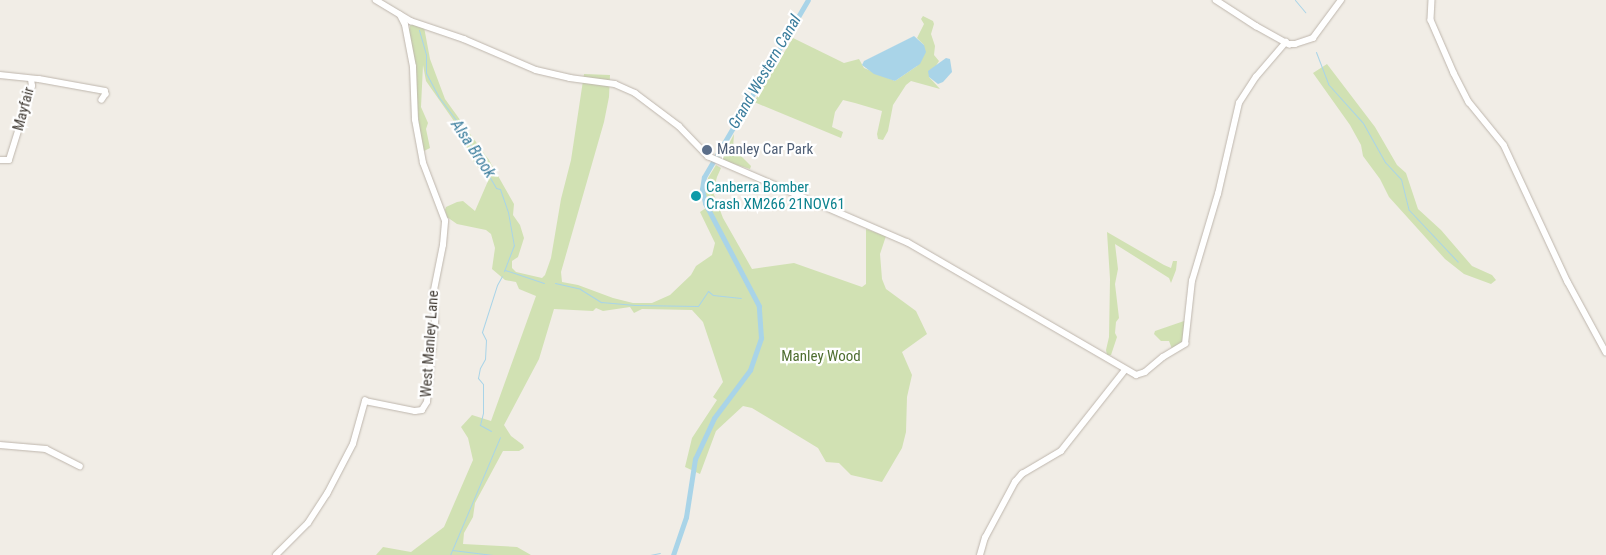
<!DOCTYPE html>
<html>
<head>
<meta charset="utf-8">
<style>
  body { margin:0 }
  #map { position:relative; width:1606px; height:555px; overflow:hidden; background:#f1ede6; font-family:"Roboto Condensed",sans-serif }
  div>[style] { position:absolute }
  .green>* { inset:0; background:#d1e1b3 }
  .water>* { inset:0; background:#a9d4e8 }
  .stream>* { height:1px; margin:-0.5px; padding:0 0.5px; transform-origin:0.5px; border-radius:0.5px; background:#a9d4e8 }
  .canal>* { height:5px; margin:-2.5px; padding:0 2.5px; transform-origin:2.5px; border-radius:2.5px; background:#a9d4e8 }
  .roads { filter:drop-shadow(0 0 1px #beb6ad) drop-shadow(0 0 1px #beb6ad) }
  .minor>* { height:5.5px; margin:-2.75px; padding:0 2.75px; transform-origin:2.75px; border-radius:2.75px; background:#fff }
  .dots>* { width:14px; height:14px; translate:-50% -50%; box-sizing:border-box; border:2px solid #fff; border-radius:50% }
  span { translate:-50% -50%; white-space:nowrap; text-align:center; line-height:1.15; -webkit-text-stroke:4.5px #fff; paint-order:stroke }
  .street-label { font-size:15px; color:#433d36 }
  .service-label { font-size:15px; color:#4e5e75 }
  .left { translate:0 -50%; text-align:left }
  .culture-label { font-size:15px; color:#0d838f }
  .park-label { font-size:15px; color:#4e6e30 }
  .water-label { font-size:16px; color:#397c9c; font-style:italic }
</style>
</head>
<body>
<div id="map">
  <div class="green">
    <i style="clip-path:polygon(923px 16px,933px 21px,934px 24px,931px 34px,935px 46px,934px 55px,939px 61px,929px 77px,940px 89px,911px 81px,906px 85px,893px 105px,888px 131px,883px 140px,878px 139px,877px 134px,882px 111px,855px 103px,843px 100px,835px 112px,832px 127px,843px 132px,841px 138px,754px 102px,793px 38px,844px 63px,859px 59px,864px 68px,895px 81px,917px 66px,924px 45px,917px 38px,924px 24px,921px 19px)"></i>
    <i style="clip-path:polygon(411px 23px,424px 27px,430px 59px,445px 99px,489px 160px,514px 204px,513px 215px,520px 225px,524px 238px,518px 257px,512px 261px,512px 268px,516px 272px,542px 278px,545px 275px,551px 258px,561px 199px,571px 160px,584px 74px,610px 75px,609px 97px,604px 122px,561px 272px,562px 282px,578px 285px,613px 298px,633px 303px,652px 303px,670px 295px,691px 275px,696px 266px,712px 255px,715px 243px,700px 212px,709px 206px,705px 192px,708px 178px,716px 165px,721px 168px,717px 177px,713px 192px,723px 218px,752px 269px,794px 263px,862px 287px,866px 284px,866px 229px,886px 236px,880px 254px,882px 279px,886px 289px,916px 311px,927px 334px,902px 352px,912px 375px,907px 397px,906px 432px,902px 448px,882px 482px,851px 475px,839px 463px,826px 462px,818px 448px,752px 408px,743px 406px,716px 431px,700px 474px,685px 467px,692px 438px,717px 400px,713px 397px,723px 382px,703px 322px,692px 310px,642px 309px,634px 313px,630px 307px,603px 311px,596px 308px,593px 311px,554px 309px,539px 359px,504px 425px,511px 436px,523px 445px,524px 448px,519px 451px,503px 451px,475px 503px,473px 517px,464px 533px,463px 544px,517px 547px,531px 555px,376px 555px,383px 547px,411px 552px,444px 527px,473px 460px,468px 438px,461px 427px,472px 415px,491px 421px,536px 296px,519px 289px,516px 282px,505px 280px,492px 269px,495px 248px,491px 234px,486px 230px,457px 224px,447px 217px,445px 210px,446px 207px,457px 202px,463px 201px,475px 211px,488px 181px,469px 155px,463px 134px,426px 81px,423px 65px,421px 107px,428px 123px,426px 129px,430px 148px,424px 151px,422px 148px,408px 33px)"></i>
    <i style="clip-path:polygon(1327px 64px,1375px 127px,1397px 165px,1406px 173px,1418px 209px,1441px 230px,1472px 266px,1492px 275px,1496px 280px,1491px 284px,1464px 274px,1445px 259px,1389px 197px,1380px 179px,1363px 156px,1361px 145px,1350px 125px,1313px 73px)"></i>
    <i style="clip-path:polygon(734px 134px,733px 148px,751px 166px,750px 169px,721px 160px)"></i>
    <i style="clip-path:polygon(1107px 232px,1164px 265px,1171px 268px,1173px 261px,1177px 261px,1176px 270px,1171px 283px,1169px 278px,1115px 244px,1118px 269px,1115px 284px,1119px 318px,1116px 322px,1115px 333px,1117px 337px,1111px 355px,1107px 355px,1106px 350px,1109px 337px,1110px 279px)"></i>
    <i style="clip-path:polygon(1187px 320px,1183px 344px,1172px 349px,1169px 341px,1161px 341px,1154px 334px,1155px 331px)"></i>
  </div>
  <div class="water">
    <i style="clip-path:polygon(914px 36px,924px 45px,926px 52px,920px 64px,895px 81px,874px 74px,862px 65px,864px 61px)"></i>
    <i style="clip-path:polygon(946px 58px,950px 59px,952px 72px,943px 82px,938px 84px,929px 77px,928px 71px)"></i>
  </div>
  <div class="stream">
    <i style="left:1295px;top:0;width:16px;rotate:50deg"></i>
    <i style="left:419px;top:30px;width:25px;rotate:74deg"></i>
    <i style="left:426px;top:54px;width:19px;rotate:90deg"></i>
    <i style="left:426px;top:73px;width:26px;rotate:62deg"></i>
    <i style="left:438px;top:96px;width:30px;rotate:53deg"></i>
    <i style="left:456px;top:120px;width:79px;rotate:59.5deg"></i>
    <i style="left:496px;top:188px;width:4px;rotate:14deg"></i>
    <i style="left:500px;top:189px;width:24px;rotate:71deg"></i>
    <i style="left:508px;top:212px;width:34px;rotate:80deg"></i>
    <i style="left:514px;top:245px;width:28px;rotate:111deg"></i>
    <i style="left:1316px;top:52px;width:34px;rotate:69deg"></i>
    <i style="left:1328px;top:84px;width:52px;rotate:48.1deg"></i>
    <i style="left:1363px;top:123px;width:45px;rotate:60.6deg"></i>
    <i style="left:1385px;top:162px;width:23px;rotate:47deg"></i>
    <i style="left:1401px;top:179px;width:32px;rotate:76deg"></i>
    <i style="left:1409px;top:210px;width:71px;rotate:46.7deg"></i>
    <i style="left:505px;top:270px;width:41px;rotate:18.4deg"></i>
    <i style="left:555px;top:283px;width:26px;rotate:13deg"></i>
    <i style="left:580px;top:289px;width:25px;rotate:32deg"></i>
    <i style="left:601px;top:302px;width:34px;rotate:5deg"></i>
    <i style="left:635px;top:305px;width:63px;rotate:0.9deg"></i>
    <i style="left:698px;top:306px;width:18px;rotate:-56deg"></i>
    <i style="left:708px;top:291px;width:6px;rotate:39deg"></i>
    <i style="left:713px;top:295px;width:28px;rotate:6deg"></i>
    <i style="left:491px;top:431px;width:13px;rotate:-151deg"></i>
    <i style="left:480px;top:425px;width:12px;rotate:-76deg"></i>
    <i style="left:483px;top:413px;width:29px;rotate:-90deg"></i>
    <i style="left:483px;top:384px;width:8px;rotate:-130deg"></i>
    <i style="left:478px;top:378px;width:10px;rotate:-79deg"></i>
    <i style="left:480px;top:368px;width:10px;rotate:-61deg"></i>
    <i style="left:485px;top:359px;width:19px;rotate:-87deg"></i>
    <i style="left:486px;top:340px;width:9px;rotate:-117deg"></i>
    <i style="left:482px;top:332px;width:49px;rotate:-72.3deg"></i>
    <i style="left:497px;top:285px;width:10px;rotate:-61deg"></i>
    <i style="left:452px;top:550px;width:41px;rotate:7deg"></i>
    <i style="left:433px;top:555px;width:4px"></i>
    <i style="left:450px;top:555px;width:128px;rotate:-67deg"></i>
    <i style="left:650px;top:555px;width:10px;rotate:-11deg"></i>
  </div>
  <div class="canal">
    <i style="left:673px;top:555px;width:40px;rotate:-71.1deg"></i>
    <i style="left:686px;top:517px;width:59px;rotate:-81.2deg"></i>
    <i style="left:695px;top:459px;width:45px;rotate:-65.1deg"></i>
    <i style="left:714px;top:418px;width:60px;rotate:-53.1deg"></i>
    <i style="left:750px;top:370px;width:34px;rotate:-71deg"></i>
    <i style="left:761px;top:338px;width:32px;rotate:-94deg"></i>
    <i style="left:759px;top:306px;width:116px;rotate:-117.7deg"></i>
    <i style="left:705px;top:203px;width:14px;rotate:-102deg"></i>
    <i style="left:702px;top:189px;width:12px;rotate:-81deg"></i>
    <i style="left:704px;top:177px;width:205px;rotate:-59.6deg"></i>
  </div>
  <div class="roads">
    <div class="minor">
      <i style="left:376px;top:0;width:41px;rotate:31deg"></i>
      <i style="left:411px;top:21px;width:56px;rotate:18.8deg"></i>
      <i style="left:464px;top:39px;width:78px;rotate:23.3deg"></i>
      <i style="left:536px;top:70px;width:35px;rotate:13deg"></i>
      <i style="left:570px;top:78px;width:45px;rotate:7.6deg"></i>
      <i style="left:615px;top:84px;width:22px;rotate:24deg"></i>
      <i style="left:635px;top:93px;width:55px;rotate:36.9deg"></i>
      <i style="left:679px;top:126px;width:42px;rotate:46deg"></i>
      <i style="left:708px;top:156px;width:217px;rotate:23.4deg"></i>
      <i style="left:907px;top:242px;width:265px;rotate:30.1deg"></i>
      <i style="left:1136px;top:375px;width:9px;rotate:-18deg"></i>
      <i style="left:1145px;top:372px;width:23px;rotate:-40deg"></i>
      <i style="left:1163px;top:357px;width:26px;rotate:-31deg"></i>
      <i style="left:1185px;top:344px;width:63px;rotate:-83.7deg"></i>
      <i style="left:1192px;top:281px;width:91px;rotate:-73.4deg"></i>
      <i style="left:1218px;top:194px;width:93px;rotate:-77deg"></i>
      <i style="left:1239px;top:103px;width:31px;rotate:-57deg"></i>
      <i style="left:1256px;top:77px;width:46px;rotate:-49.4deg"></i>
      <i style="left:1216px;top:0;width:48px;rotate:33deg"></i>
      <i style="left:1256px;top:26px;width:38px;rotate:29deg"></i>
      <i style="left:1289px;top:44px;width:6px"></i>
      <i style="left:1295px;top:44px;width:19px;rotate:-18deg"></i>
      <i style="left:1313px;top:38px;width:47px;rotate:-53.6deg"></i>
      <i style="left:1432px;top:0;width:20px;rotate:93deg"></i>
      <i style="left:1431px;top:20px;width:58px;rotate:66.5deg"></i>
      <i style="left:1454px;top:73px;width:33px;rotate:63deg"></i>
      <i style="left:1469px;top:102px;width:55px;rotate:50.9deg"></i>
      <i style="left:1504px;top:145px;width:151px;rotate:65deg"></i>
      <i style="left:1568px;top:282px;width:80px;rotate:61.5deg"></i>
      <i style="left:0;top:75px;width:39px;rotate:6deg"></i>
      <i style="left:39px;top:79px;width:67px;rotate:10.3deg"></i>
      <i style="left:105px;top:91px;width:3px;rotate:72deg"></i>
      <i style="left:106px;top:94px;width:7px;rotate:124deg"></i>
      <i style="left:0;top:160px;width:9px"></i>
      <i style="left:9px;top:160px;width:77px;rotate:-72.7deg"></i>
      <i style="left:32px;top:86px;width:6px;rotate:-99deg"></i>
      <i style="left:0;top:445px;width:46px;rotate:5deg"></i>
      <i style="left:46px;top:449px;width:38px;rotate:27deg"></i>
      <i style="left:276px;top:555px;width:45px;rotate:-45deg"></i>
      <i style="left:308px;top:523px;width:35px;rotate:-57deg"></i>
      <i style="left:327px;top:494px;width:56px;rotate:-62.5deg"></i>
      <i style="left:353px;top:444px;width:45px;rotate:-74.4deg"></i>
      <i style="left:365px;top:401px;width:51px;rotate:11.3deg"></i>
      <i style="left:415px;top:411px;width:7px;rotate:-8deg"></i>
      <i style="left:422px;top:410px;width:9px;rotate:-58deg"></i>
      <i style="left:427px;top:402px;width:80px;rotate:-84.3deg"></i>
      <i style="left:435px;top:322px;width:27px;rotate:-94deg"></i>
      <i style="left:433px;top:295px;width:51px;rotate:-78.7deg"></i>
      <i style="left:443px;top:245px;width:24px;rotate:-85deg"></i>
      <i style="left:445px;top:221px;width:62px;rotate:-110.8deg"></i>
      <i style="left:423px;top:163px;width:44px;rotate:-100.5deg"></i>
      <i style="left:415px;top:120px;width:53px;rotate:-92.2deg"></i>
      <i style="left:413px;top:67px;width:43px;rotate:-100.8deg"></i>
      <i style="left:405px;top:25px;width:11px;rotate:-117deg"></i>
      <i style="left:980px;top:555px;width:18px;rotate:-74deg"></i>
      <i style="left:985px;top:538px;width:64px;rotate:-61.8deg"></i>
      <i style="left:1015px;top:482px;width:11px;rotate:-49deg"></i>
      <i style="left:1022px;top:474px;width:45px;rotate:-30.5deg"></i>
      <i style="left:1061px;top:451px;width:103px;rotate:-51.7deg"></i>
    </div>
  </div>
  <div class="dots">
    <i style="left:707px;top:150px;background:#5c6f8a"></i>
    <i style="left:696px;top:196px;background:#0f9aa8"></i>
  </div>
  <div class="street-label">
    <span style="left:24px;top:109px;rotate:-75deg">Mayfair</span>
    <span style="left:430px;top:344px;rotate:-86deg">West Manley Lane</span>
  </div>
  <div class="service-label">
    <span class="left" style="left:717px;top:150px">Manley Car Park</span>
  </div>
  <div class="culture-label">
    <span class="left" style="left:706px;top:196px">Canberra Bomber<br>Crash XM266 21NOV61</span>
  </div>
  <div class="park-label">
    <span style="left:821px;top:357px">Manley Wood</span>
  </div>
  <div class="water-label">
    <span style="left:765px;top:72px;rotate:-60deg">Grand Western Canal</span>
    <span style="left:473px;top:149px;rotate:56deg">Alsa Brook</span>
  </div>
</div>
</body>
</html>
